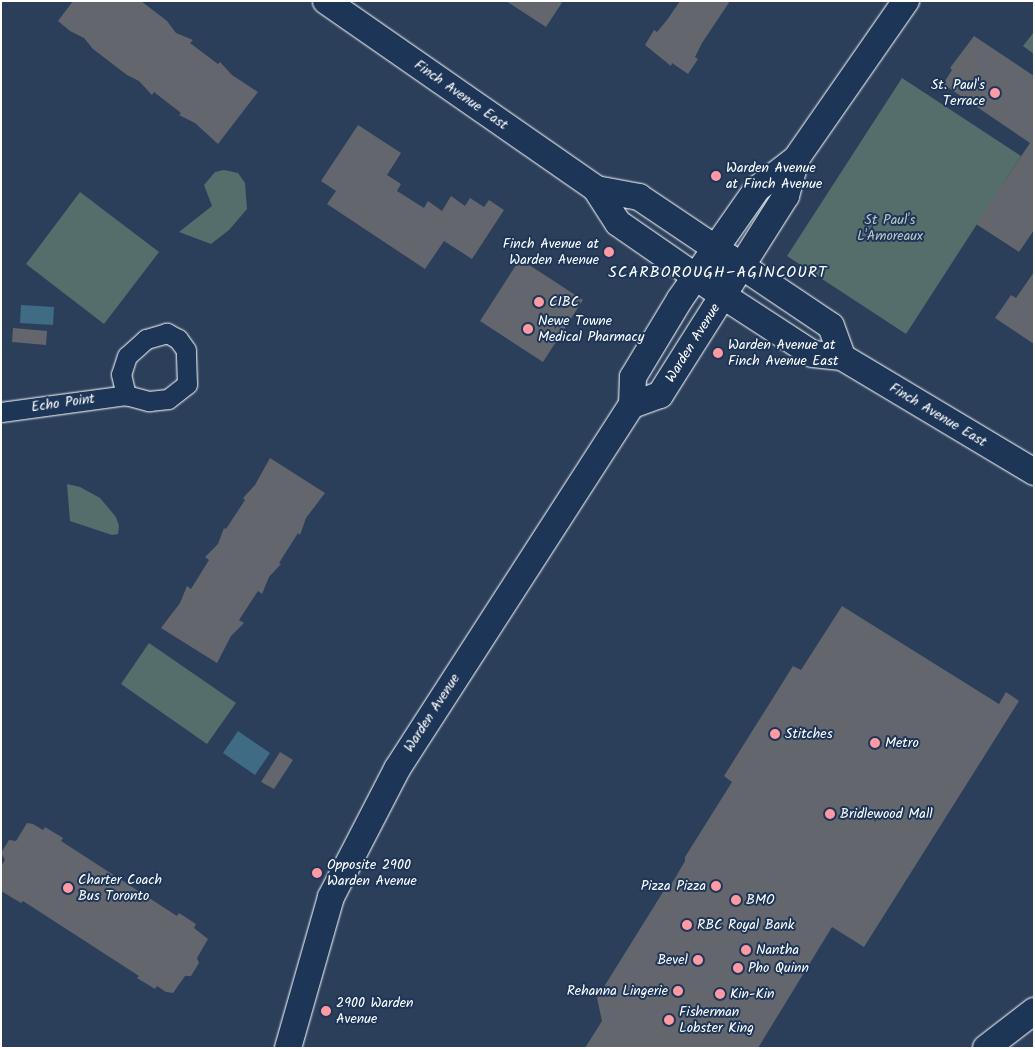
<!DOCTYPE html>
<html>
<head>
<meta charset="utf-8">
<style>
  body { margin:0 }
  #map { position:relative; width:1035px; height:1049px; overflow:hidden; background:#2b3f5b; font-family:Kalam,sans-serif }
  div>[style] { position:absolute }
  .green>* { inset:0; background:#566e6b }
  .water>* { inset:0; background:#3f6b85 }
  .building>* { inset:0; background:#63666d }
  .roads { filter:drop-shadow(0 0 1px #fff) drop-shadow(0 0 1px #fff) }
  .street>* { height:19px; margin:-9.5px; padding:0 9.5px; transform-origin:9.5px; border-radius:9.5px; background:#1d3557 }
  .secondary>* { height:26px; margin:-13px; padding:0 13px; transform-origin:13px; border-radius:13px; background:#1d3557 }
  .dots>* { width:14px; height:14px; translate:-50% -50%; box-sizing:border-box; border:2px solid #1d3557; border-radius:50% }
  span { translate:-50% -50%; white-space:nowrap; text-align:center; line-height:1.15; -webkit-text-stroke:4px #1d3557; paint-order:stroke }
  .poi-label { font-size:14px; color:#fff }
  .right { translate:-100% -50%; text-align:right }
  .left { translate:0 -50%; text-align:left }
  .street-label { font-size:14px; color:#fff }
  .park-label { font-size:14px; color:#bbc5c4 }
  .quarter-label { font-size:16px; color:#fff; letter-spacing:1px }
  .frame { position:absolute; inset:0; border:2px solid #fff; pointer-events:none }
</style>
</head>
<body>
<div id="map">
  <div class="green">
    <i style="clip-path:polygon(1034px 32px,1034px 54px,1023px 46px)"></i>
    <i style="clip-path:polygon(902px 78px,1021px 156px,906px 334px,787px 256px)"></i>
    <i style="clip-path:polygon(224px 170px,238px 173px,245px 183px,247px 209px,229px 230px,211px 244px,179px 232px,212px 206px,204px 185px,215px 172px)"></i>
    <i style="clip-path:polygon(80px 192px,159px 252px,104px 324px,26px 264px)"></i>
    <i style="clip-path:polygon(67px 484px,80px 487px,100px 498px,116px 517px,119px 526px,118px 534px,112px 535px,70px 521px)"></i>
    <i style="clip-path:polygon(149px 643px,236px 703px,207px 744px,121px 684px)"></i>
  </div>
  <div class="water">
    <i style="clip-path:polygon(21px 305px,54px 307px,53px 325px,20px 323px)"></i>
    <i style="clip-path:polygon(238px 731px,270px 753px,255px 775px,223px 753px)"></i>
  </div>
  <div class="building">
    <i style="clip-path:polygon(73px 1px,141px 1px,167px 21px,176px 33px,193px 40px,190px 43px,218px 64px,220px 62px,232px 75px,258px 92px,218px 144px,195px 123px,179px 115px,181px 113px,154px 92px,152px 95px,139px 81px,127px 75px,93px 49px,84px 38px,70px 31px,58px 21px)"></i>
    <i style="clip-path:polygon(506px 1px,563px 1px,546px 27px)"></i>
    <i style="clip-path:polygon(680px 1px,730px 1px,702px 43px,695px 57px,698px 59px,688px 74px,672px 63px,671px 66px,645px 45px,654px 30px,657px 32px,667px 20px)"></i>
    <i style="clip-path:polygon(974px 36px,1034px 76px,1034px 230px,1019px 252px,976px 224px,1030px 143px,943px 84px,952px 70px,950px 68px)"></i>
    <i style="clip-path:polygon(358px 125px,401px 153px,387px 175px,401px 184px,397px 191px,424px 208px,428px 201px,442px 211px,451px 196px,465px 206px,470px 198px,484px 207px,489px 200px,504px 210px,472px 259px,444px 241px,425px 269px,327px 204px,336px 191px,321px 181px)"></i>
    <i style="clip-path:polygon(520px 259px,583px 300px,543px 362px,480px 321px)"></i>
    <i style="clip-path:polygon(1034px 272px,1034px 344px,995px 318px,1011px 295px,1016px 298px)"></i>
    <i style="clip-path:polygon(13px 328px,47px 331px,46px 345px,12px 342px)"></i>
    <i style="clip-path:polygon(270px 458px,325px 493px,306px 518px,300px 535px,298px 533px,279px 563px,281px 564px,269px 577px,262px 594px,258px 591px,239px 620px,244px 623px,231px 636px,217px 663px,161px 628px,180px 603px,187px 586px,191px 589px,209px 560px,205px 557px,218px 544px,224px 528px,226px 529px,245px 500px,243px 498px,255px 485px)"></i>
    <i style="clip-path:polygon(842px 606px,999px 704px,1006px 692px,1019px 701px,864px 947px,832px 927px,758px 1048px,585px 1048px,602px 1021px,597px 998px,663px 892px,666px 891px,674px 880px,685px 861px,685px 857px,732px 782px,724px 776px,793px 666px,801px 670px)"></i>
    <i style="clip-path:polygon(280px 752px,293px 760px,274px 789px,261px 782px)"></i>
    <i style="clip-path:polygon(27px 823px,33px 824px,43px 830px,45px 827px,63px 838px,61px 841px,177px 916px,179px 913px,196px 924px,194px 928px,208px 939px,197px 958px,199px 963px,191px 976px,185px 976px,173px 993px,166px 992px,157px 986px,155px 989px,137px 978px,139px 976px,23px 901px,21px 903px,1px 891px,1px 866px,5px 860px,1px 853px,9px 840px,16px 841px)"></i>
  </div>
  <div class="roads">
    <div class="street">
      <i style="left:1px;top:412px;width:126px;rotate:-7.7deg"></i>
      <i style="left:126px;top:395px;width:24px;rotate:15deg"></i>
      <i style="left:149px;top:401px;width:19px;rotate:-6deg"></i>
      <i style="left:168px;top:399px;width:24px;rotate:-38deg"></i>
      <i style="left:187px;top:384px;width:34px;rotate:-92deg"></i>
      <i style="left:186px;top:350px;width:14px;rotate:-126deg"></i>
      <i style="left:178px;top:339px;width:13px;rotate:-151deg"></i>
      <i style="left:167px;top:333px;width:22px;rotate:164deg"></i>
      <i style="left:146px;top:339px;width:25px;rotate:138deg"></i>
      <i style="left:127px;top:356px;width:19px;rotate:108deg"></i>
      <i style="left:121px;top:374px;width:22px;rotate:77deg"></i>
    </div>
    <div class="secondary">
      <i style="left:326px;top:1px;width:329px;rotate:34.8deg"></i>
      <i style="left:596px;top:189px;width:40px;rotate:57.1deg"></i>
      <i style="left:618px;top:223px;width:126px;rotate:34.7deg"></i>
      <i style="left:722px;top:295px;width:108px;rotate:33deg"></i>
      <i style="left:813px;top:354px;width:29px;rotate:6deg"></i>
      <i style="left:842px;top:357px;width:224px;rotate:30.9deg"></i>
      <i style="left:596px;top:189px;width:44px;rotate:10.5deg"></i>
      <i style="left:639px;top:197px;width:231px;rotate:33.9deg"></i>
      <i style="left:831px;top:326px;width:33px;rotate:70deg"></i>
      <i style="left:632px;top:405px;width:30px;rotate:-20deg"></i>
      <i style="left:660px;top:395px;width:236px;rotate:-57.7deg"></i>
      <i style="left:786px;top:196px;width:38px;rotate:-75deg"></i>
      <i style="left:288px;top:1048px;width:157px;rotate:-74.1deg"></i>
      <i style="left:331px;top:897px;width:144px;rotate:-62.7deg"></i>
      <i style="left:397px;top:769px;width:433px;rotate:-57.2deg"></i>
      <i style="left:632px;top:405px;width:28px;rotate:-88deg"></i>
      <i style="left:633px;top:377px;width:91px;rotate:-58.9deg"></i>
      <i style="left:680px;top:299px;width:134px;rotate:-55deg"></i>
      <i style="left:757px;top:189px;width:49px;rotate:-37.6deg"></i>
      <i style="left:796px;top:159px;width:193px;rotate:-55.2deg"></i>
      <i style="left:986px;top:1048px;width:61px;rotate:-37.6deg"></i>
    </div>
  </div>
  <div class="dots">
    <i style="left:995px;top:93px;background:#ff9aa2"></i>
    <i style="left:716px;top:176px;background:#ff9aa2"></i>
    <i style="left:609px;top:252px;background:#ff9aa2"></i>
    <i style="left:539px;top:302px;background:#ff9aa2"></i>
    <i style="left:528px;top:329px;background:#ff9aa2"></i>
    <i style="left:718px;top:353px;background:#ff9aa2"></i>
    <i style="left:775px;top:734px;background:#ff9aa2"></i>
    <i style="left:875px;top:743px;background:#ff9aa2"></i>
    <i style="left:830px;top:814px;background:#ff9aa2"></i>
    <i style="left:317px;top:873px;background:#ff9aa2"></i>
    <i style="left:716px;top:886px;background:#ff9aa2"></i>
    <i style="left:68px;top:888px;background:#ff9aa2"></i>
    <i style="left:736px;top:900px;background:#ff9aa2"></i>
    <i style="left:687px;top:925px;background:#ff9aa2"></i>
    <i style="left:746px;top:950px;background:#ff9aa2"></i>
    <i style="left:698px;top:960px;background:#ff9aa2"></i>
    <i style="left:738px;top:968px;background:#ff9aa2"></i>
    <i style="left:678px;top:991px;background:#ff9aa2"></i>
    <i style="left:720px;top:994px;background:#ff9aa2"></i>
    <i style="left:326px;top:1011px;background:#ff9aa2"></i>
    <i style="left:669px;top:1020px;background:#ff9aa2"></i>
  </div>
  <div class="poi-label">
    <span class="right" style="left:985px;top:93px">St. Paul's<br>Terrace</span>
    <span class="left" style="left:726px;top:176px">Warden Avenue<br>at Finch Avenue</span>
    <span class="right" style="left:599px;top:252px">Finch Avenue at<br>Warden Avenue</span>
    <span class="left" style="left:549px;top:302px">CIBC</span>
    <span class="left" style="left:538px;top:329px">Newe Towne<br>Medical Pharmacy</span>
    <span class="left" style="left:728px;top:353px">Warden Avenue at<br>Finch Avenue East</span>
    <span class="left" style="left:785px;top:734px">Stitches</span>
    <span class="left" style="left:885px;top:743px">Metro</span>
    <span class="left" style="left:840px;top:814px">Bridlewood Mall</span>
    <span class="left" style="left:327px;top:873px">Opposite 2900<br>Warden Avenue</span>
    <span class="left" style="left:78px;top:888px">Charter Coach<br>Bus Toronto</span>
    <span class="right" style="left:706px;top:886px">Pizza Pizza</span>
    <span class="left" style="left:746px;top:900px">BMO</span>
    <span class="left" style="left:697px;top:925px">RBC Royal Bank</span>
    <span class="left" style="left:756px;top:950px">Nantha</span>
    <span class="right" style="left:688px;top:960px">Bevel</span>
    <span class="left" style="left:748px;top:968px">Pho Quinn</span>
    <span class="right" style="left:668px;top:991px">Rehanna Lingerie</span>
    <span class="left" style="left:730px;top:994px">Kin-Kin</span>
    <span class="left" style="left:336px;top:1011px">2900 Warden<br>Avenue</span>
    <span class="left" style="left:679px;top:1020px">Fisherman<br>Lobster King</span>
  </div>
  <div class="street-label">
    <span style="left:461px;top:95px;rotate:35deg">Finch Avenue East</span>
    <span style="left:693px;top:343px;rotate:-58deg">Warden Avenue</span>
    <span style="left:63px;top:403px;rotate:-8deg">Echo Point</span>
    <span style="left:938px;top:415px;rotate:31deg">Finch Avenue East</span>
    <span style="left:432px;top:713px;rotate:-57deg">Warden Avenue</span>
  </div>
  <div class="park-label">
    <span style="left:890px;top:228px">St Paul's<br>L'Amoreaux</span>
  </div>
  <div class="quarter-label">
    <span style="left:718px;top:273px">SCARBOROUGH–AGINCOURT</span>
  </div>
  <div class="frame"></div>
</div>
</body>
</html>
